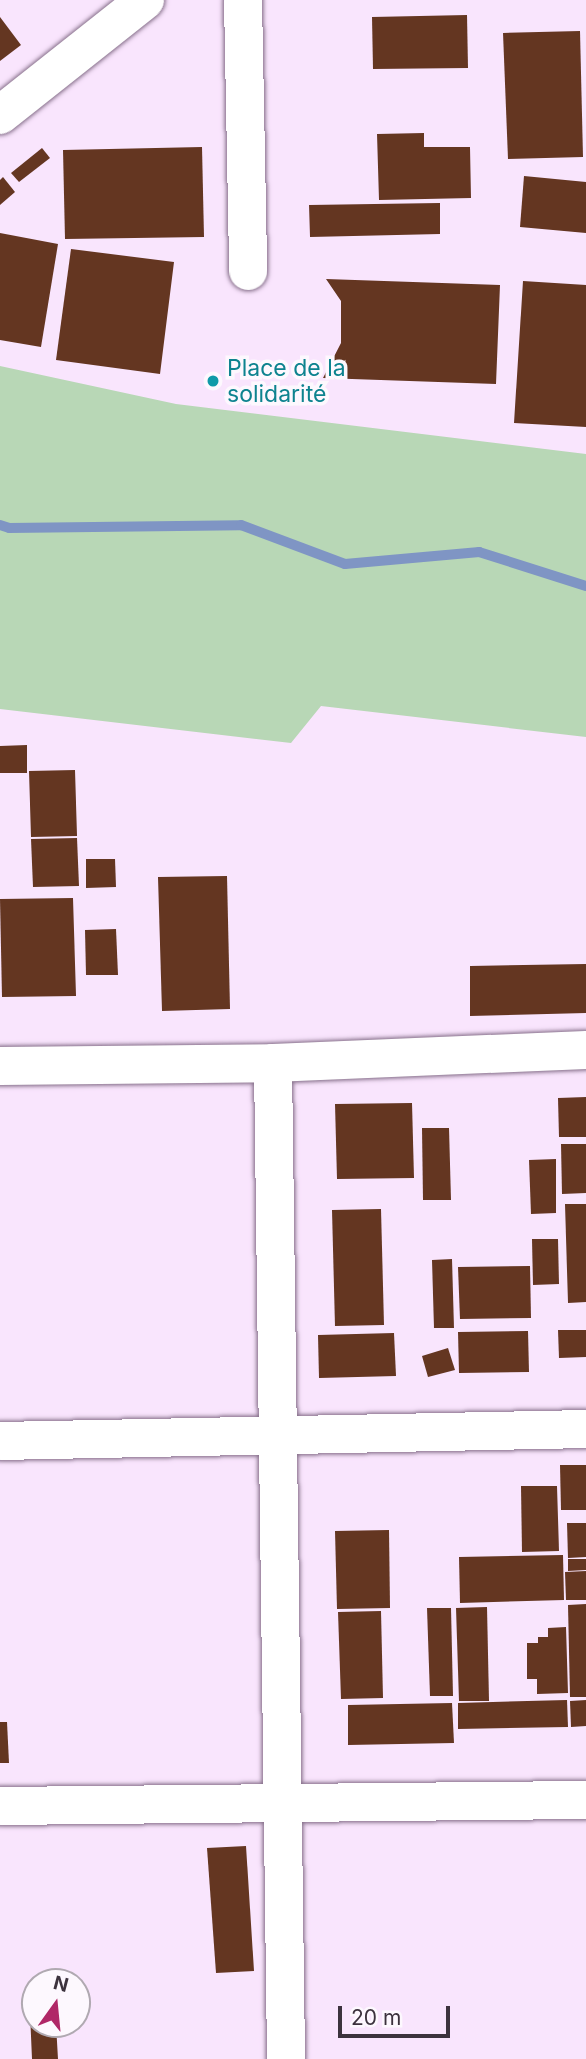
<!DOCTYPE html>
<html>
<head>
<meta charset="utf-8">
<style>
  body { margin:0 }
  #map { position:relative; width:586px; height:2059px; overflow:hidden; background:#f9e5fd; font-family:Inter,sans-serif }
  div>[style] { position:absolute }
  .green>* { inset:0; background:#b8d7b6 }
  .stream>* { height:10px; margin:-5px; padding:0 5px; transform-origin:5px; border-radius:5px; background:#7f95c4 }
  .building>* { inset:0; background:#643621 }
  .roads { filter:drop-shadow(0 0 2px #87708b) drop-shadow(0 0 2px #87708b) }
  .street>* { height:38px; margin:-19px; padding:0 19px; transform-origin:19px; border-radius:19px; background:#fff }
  .dots>* { width:19px; height:19px; translate:-50% -50%; box-sizing:border-box; border:4px solid #fdf8fe; border-radius:50% }
  span { translate:-50% -50%; white-space:nowrap; text-align:center; line-height:1.15; -webkit-text-stroke:7px #fdf8fe; paint-order:stroke }
  .culture-label { font-size:23px; color:#0d838f }
  .left { translate:0 -50%; text-align:left }
  .north { position:absolute; left:21px; top:1968px; width:70px; height:70px; box-sizing:border-box; background:#fdf8fe; border:2px solid #b0a9b1; border-radius:50%; rotate:15deg; font-size:19px; font-weight:700; line-height:28px; text-align:center; color:#3c323d }
  .north::after { content:''; display:block; margin:auto; width:24px; height:32px; background:#b02767; clip-path:polygon(50% 0,100% 100%,50% 72%,0 100%) }
  .scale { position:absolute; left:338px; top:2006px; width:112px; height:32px; box-sizing:border-box; border:4px solid #3c323d; border-top:0; padding-left:9px; font-size:21px; line-height:24px; white-space:nowrap; color:#3c323d; -webkit-text-stroke:5px #fdf8fe; paint-order:stroke }
</style>
</head>
<body>
<div id="map">
  <div class="green">
    <i style="clip-path:polygon(0 366px,176px 404px,586px 454px,586px 737px,321px 706px,291px 743px,0 709px)"></i>
  </div>
  <div class="stream">
    <i style="left:0;top:525px;width:9px;rotate:18deg"></i>
    <i style="left:9px;top:528px;width:232px;rotate:-0.7deg"></i>
    <i style="left:241px;top:525px;width:111px;rotate:20.6deg"></i>
    <i style="left:345px;top:564px;width:135px;rotate:-5.1deg"></i>
    <i style="left:479px;top:552px;width:112px;rotate:17.6deg"></i>
  </div>
  <div class="building">
    <i style="clip-path:polygon(467px 15px,468px 68px,373px 69px,372px 17px)"></i>
    <i style="clip-path:polygon(0 17px,21px 45px,0 61px)"></i>
    <i style="clip-path:polygon(580px 31px,583px 157px,508px 159px,503px 33px)"></i>
    <i style="clip-path:polygon(424px 133px,424px 147px,470px 147px,471px 198px,379px 200px,377px 134px)"></i>
    <i style="clip-path:polygon(202px 147px,204px 237px,65px 239px,63px 150px)"></i>
    <i style="clip-path:polygon(42px 148px,50px 158px,19px 182px,11px 173px)"></i>
    <i style="clip-path:polygon(524px 176px,586px 182px,586px 233px,520px 227px)"></i>
    <i style="clip-path:polygon(3px 177px,15px 192px,0 205px,0 180px)"></i>
    <i style="clip-path:polygon(440px 203px,440px 234px,310px 237px,309px 205px)"></i>
    <i style="clip-path:polygon(0 233px,58px 244px,41px 347px,0 340px)"></i>
    <i style="clip-path:polygon(71px 249px,174px 262px,160px 374px,56px 360px)"></i>
    <i style="clip-path:polygon(326px 279px,500px 285px,496px 384px,323px 378px,341px 343px,341px 301px)"></i>
    <i style="clip-path:polygon(523px 281px,586px 285px,586px 427px,514px 423px)"></i>
    <i style="clip-path:polygon(27px 745px,27px 773px,0 773px,0 746px)"></i>
    <i style="clip-path:polygon(75px 770px,77px 836px,31px 837px,29px 771px)"></i>
    <i style="clip-path:polygon(77px 838px,79px 886px,33px 887px,31px 839px)"></i>
    <i style="clip-path:polygon(86px 859px,115px 859px,116px 887px,86px 888px)"></i>
    <i style="clip-path:polygon(227px 876px,230px 1009px,162px 1011px,158px 877px)"></i>
    <i style="clip-path:polygon(73px 898px,76px 996px,2px 997px,0 899px)"></i>
    <i style="clip-path:polygon(116px 929px,118px 975px,86px 975px,85px 930px)"></i>
    <i style="clip-path:polygon(586px 964px,586px 1013px,470px 1016px,470px 966px)"></i>
    <i style="clip-path:polygon(586px 1097px,586px 1137px,559px 1137px,558px 1098px)"></i>
    <i style="clip-path:polygon(412px 1103px,414px 1178px,337px 1179px,335px 1104px)"></i>
    <i style="clip-path:polygon(422px 1128px,449px 1128px,451px 1200px,423px 1200px)"></i>
    <i style="clip-path:polygon(561px 1144px,586px 1144px,586px 1193px,562px 1194px)"></i>
    <i style="clip-path:polygon(556px 1159px,556px 1213px,531px 1214px,529px 1160px)"></i>
    <i style="clip-path:polygon(565px 1204px,586px 1204px,586px 1302px,568px 1303px)"></i>
    <i style="clip-path:polygon(381px 1209px,384px 1325px,335px 1326px,332px 1210px)"></i>
    <i style="clip-path:polygon(532px 1239px,558px 1239px,559px 1284px,533px 1285px)"></i>
    <i style="clip-path:polygon(452px 1259px,454px 1328px,434px 1328px,432px 1260px)"></i>
    <i style="clip-path:polygon(530px 1266px,531px 1318px,460px 1319px,458px 1267px)"></i>
    <i style="clip-path:polygon(558px 1330px,586px 1330px,586px 1357px,559px 1358px)"></i>
    <i style="clip-path:polygon(528px 1331px,529px 1372px,459px 1373px,458px 1332px)"></i>
    <i style="clip-path:polygon(394px 1333px,396px 1376px,319px 1378px,318px 1335px)"></i>
    <i style="clip-path:polygon(448px 1348px,455px 1370px,428px 1377px,422px 1356px)"></i>
    <i style="clip-path:polygon(560px 1465px,586px 1465px,586px 1510px,561px 1510px)"></i>
    <i style="clip-path:polygon(521px 1486px,557px 1486px,559px 1551px,522px 1552px)"></i>
    <i style="clip-path:polygon(567px 1523px,586px 1523px,586px 1557px,568px 1558px)"></i>
    <i style="clip-path:polygon(389px 1530px,390px 1608px,337px 1609px,335px 1531px)"></i>
    <i style="clip-path:polygon(563px 1555px,564px 1600px,460px 1603px,459px 1557px)"></i>
    <i style="clip-path:polygon(568px 1559px,586px 1559px,586px 1570px,568px 1571px)"></i>
    <i style="clip-path:polygon(586px 1571px,586px 1600px,566px 1600px,565px 1572px)"></i>
    <i style="clip-path:polygon(586px 1604px,586px 1697px,570px 1697px,568px 1605px)"></i>
    <i style="clip-path:polygon(487px 1607px,489px 1701px,459px 1701px,456px 1608px)"></i>
    <i style="clip-path:polygon(427px 1608px,451px 1608px,453px 1696px,430px 1696px)"></i>
    <i style="clip-path:polygon(381px 1611px,383px 1698px,341px 1699px,338px 1612px)"></i>
    <i style="clip-path:polygon(566px 1627px,568px 1693px,537px 1694px,537px 1679px,527px 1679px,527px 1643px,538px 1643px,538px 1637px,548px 1637px,548px 1628px)"></i>
    <i style="clip-path:polygon(567px 1700px,568px 1727px,458px 1729px,458px 1703px)"></i>
    <i style="clip-path:polygon(586px 1700px,586px 1726px,571px 1727px,570px 1701px)"></i>
    <i style="clip-path:polygon(452px 1703px,454px 1743px,348px 1745px,348px 1705px)"></i>
    <i style="clip-path:polygon(0 1722px,7px 1722px,9px 1763px,0 1763px)"></i>
    <i style="clip-path:polygon(246px 1846px,254px 1971px,216px 1973px,207px 1848px)"></i>
    <i style="clip-path:polygon(29px 1990px,35px 1990px,35px 2024px,56px 2024px,58px 2059px,32px 2059px)"></i>
  </div>
  <div class="roads">
    <div class="street">
      <i style="left:243px;top:0;width:271px;rotate:88.9deg"></i>
      <i style="left:0;top:115px;width:185px;rotate:-38.4deg"></i>
      <i style="left:273px;top:1063px;width:996px;rotate:89.25deg"></i>
      <i style="left:0;top:1066px;width:273px;rotate:-0.6deg"></i>
      <i style="left:273px;top:1063px;width:313px;rotate:-2.4deg"></i>
      <i style="left:0;top:1441px;width:586px;rotate:-1.17deg"></i>
      <i style="left:0;top:1806px;width:586px;rotate:-0.59deg"></i>
    </div>
  </div>
  <div class="dots">
    <i style="left:213px;top:381px;background:#0f9aa8"></i>
  </div>
  <div class="culture-label">
    <span class="left" style="left:227px;top:381px">Place de la<br>solidarité</span>
  </div>
  <div class="north">N</div>
  <div class="scale">20 m</div>
</div>
</body>
</html>
